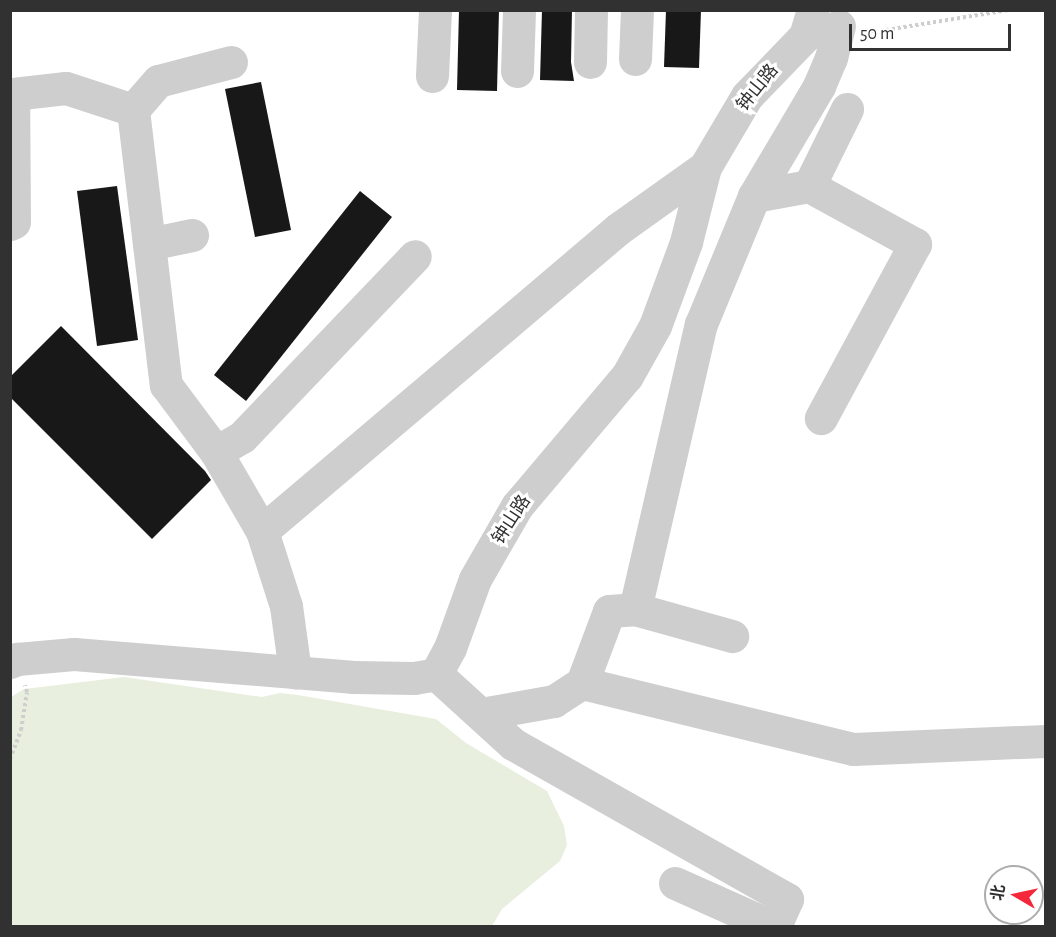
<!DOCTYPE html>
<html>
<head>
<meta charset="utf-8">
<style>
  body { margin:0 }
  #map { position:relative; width:1056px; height:937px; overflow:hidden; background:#fff; font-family:"Alegreya Sans","Noto Sans SC",sans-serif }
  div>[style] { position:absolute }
  .green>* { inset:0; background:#e8efde }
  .building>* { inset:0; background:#181818 }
  .path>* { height:4px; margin-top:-2px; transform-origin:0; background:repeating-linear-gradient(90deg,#cecece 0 3px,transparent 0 6px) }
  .minor>* { height:33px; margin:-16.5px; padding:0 16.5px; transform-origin:16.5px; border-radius:16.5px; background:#cecece }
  span { translate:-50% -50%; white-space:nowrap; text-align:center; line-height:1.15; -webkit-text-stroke:6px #fff; paint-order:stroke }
  .street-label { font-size:18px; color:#313131 }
  .frame { position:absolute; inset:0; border:12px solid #313131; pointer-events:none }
  .north { position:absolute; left:984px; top:865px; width:60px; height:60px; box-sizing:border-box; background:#fff; border:2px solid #adadad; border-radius:50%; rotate:279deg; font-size:16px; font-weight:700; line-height:24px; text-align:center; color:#313131 }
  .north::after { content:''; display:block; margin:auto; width:21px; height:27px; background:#f4273b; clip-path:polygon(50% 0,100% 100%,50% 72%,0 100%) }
  .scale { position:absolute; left:849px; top:24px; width:162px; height:27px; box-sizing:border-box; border:3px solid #313131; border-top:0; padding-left:8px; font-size:18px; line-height:21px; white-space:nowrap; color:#313131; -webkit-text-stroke:4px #fff; paint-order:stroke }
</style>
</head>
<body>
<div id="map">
  <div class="green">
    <i style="clip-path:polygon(124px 677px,262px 697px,280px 693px,298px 695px,436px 719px,466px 743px,547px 791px,564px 826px,567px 845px,560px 861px,502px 909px,492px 926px,11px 926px,11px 697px,24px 689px)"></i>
  </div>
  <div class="building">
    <i style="clip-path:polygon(459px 10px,499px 10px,497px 91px,457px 90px)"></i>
    <i style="clip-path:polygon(542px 10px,572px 10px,571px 62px,574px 81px,540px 80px)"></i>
    <i style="clip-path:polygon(666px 10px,701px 10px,699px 68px,664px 67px)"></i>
    <i style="clip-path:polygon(261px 82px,291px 230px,255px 237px,225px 89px)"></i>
    <i style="clip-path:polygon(117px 186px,138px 340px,97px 346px,77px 191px)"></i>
    <i style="clip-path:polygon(360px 191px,392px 217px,246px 401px,214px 375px)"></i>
    <i style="clip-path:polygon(61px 326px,205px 471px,211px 480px,152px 539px,10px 397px,10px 377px)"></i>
  </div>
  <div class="path">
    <i style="left:864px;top:30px;width:10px;rotate:11deg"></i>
    <i style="left:874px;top:32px;width:136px;rotate:-9.3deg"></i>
    <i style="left:10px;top:759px;width:31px;rotate:-69deg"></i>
    <i style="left:21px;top:730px;width:38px;rotate:-81deg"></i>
    <i style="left:27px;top:692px;width:7px;rotate:-106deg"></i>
  </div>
  <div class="minor">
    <i style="left:635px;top:59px;width:49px;rotate:-87.7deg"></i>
    <i style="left:231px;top:62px;width:75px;rotate:165.4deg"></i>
    <i style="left:158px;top:81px;width:38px;rotate:131deg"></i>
    <i style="left:133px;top:110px;width:277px;rotate:83.2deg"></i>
    <i style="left:166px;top:385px;width:84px;rotate:53.3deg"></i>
    <i style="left:216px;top:452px;width:91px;rotate:59.8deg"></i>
    <i style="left:262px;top:531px;width:79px;rotate:72.3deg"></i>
    <i style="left:286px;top:606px;width:67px;rotate:82.2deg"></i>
    <i style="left:590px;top:62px;width:52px;rotate:-88.9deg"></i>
    <i style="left:517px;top:71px;width:61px;rotate:-88.1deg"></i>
    <i style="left:432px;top:76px;width:66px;rotate:-87.4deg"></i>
    <i style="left:809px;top:186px;width:86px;rotate:-63.7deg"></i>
    <i style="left:754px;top:196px;width:56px;rotate:-10.3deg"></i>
    <i style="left:809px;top:186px;width:121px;rotate:28.7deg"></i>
    <i style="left:915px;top:244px;width:198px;rotate:118.4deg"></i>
    <i style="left:10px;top:224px;width:4px;rotate:-27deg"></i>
    <i style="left:14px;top:222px;width:128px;rotate:-90.4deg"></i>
    <i style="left:13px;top:94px;width:53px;rotate:-6.5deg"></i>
    <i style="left:66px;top:88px;width:71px;rotate:18.2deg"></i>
    <i style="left:149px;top:244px;width:44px;rotate:-11.8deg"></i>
    <i style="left:216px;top:452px;width:30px;rotate:-30deg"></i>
    <i style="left:242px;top:437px;width:250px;rotate:-46.3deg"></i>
    <i style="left:262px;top:531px;width:467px;rotate:-40.3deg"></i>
    <i style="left:618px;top:229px;width:107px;rotate:-35.5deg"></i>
    <i style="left:635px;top:609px;width:101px;rotate:15.6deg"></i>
    <i style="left:10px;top:662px;width:8px;rotate:-23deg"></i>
    <i style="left:17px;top:659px;width:57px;rotate:-5deg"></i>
    <i style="left:74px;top:654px;width:281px;rotate:4.7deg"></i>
    <i style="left:354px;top:677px;width:60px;rotate:1deg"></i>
    <i style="left:414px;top:678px;width:22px;rotate:-10deg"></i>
    <i style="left:436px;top:674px;width:30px;rotate:-62deg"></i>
    <i style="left:450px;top:648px;width:73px;rotate:-70.1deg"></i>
    <i style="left:475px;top:579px;width:84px;rotate:-60.1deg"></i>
    <i style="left:517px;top:506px;width:170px;rotate:-49.8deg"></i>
    <i style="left:627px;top:376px;width:57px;rotate:-60.8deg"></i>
    <i style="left:655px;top:326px;width:90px;rotate:-69.7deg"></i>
    <i style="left:686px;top:242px;width:77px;rotate:-75.8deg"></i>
    <i style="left:705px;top:167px;width:82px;rotate:-59.4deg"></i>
    <i style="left:747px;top:96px;width:83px;rotate:-46deg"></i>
    <i style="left:805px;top:36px;width:27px;rotate:-73deg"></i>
    <i style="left:436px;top:674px;width:104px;rotate:42.3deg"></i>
    <i style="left:513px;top:744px;width:315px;rotate:29.5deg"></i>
    <i style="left:787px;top:899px;width:30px;rotate:114deg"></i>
    <i style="left:582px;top:683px;width:279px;rotate:13.7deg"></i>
    <i style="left:853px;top:749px;width:193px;rotate:-2.4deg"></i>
    <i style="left:481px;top:714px;width:74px;rotate:-10.1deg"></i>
    <i style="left:554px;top:701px;width:33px;rotate:-33deg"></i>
    <i style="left:582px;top:683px;width:77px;rotate:-69.4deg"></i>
    <i style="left:609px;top:611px;width:26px;rotate:-4deg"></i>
    <i style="left:635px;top:609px;width:293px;rotate:-77deg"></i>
    <i style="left:701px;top:324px;width:139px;rotate:-67.5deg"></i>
    <i style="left:754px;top:196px;width:128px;rotate:-59.4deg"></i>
    <i style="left:819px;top:86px;width:30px;rotate:-67deg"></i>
    <i style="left:831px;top:58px;width:33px;rotate:-76deg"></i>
    <i style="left:675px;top:883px;width:105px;rotate:24.1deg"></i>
  </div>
  <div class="street-label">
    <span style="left:758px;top:88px;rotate:-51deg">钟山路</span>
    <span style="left:512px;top:520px;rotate:-57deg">钟山路</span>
  </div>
  <div class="frame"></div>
  <div class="north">北</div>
  <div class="scale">50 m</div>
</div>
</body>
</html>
